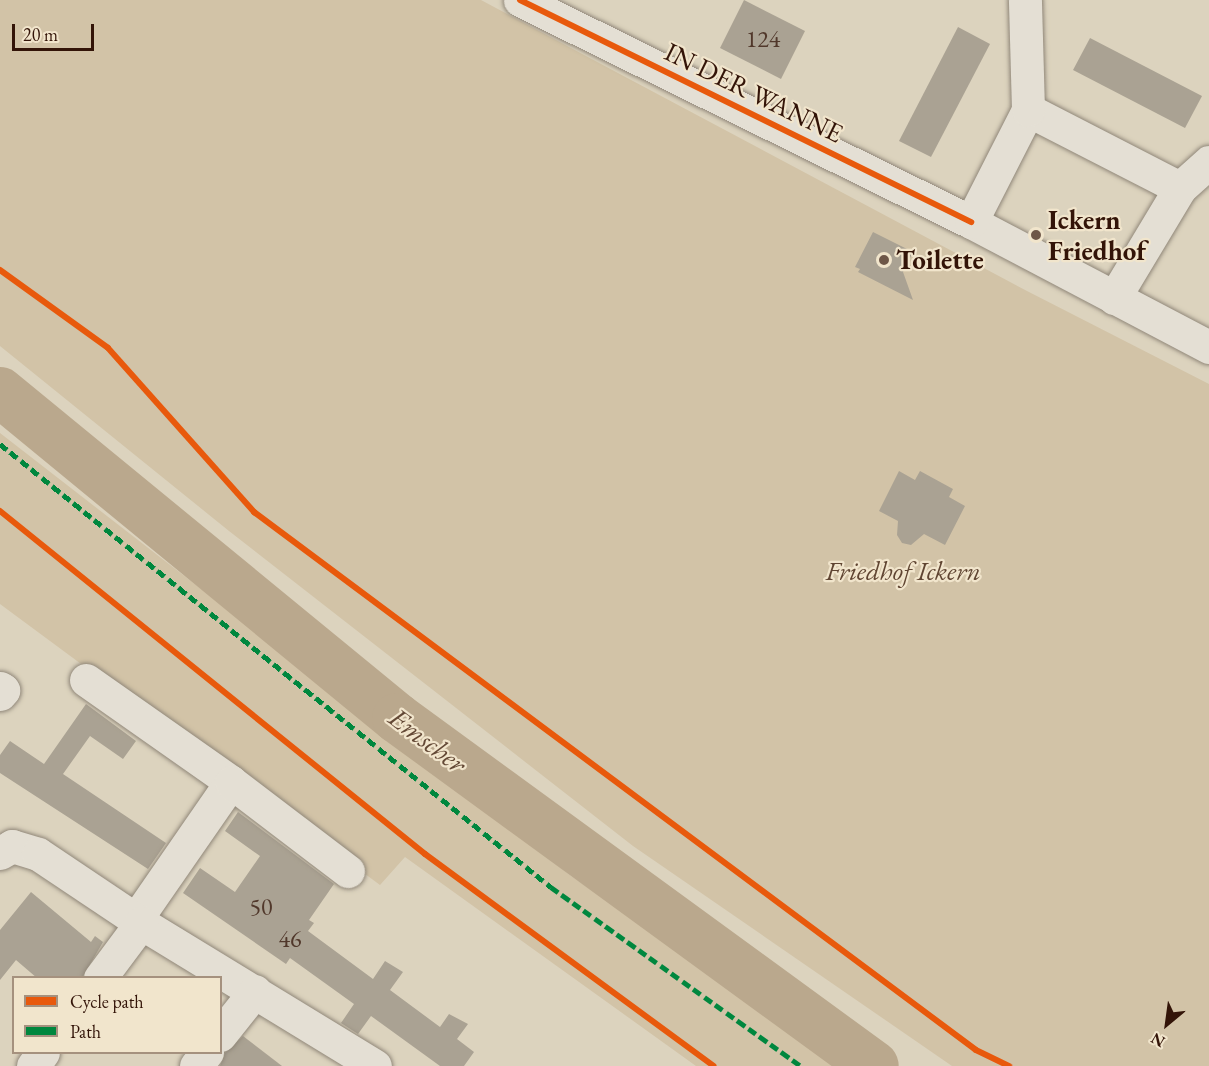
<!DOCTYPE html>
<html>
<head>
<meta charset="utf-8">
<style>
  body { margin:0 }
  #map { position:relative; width:1209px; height:1066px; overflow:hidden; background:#dcd3be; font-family:"EB Garamond",serif }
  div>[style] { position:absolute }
  .green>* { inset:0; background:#d2c3a7 }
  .river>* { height:50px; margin:-25px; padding:0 25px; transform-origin:25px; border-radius:25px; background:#baa88d }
  .building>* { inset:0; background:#aaa293 }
  .roads { filter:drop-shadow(0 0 2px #908779) drop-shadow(0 0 2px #908779) }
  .minor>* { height:33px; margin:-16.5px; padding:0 16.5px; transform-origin:16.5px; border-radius:16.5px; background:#e4dfd4 }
  .quiet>* { height:4.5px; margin-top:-2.25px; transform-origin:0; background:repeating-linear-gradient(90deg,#00873e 0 9px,transparent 0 13.5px) }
  .cycleway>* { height:6px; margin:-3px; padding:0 3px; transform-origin:3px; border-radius:3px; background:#e8590c }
  .dots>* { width:16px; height:16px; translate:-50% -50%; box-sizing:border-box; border:3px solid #f1e5cc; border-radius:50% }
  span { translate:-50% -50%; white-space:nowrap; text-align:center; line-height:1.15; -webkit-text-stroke:4.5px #f1e5cc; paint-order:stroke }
  .number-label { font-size:24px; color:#51382b }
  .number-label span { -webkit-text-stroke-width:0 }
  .street-label { font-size:27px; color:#331408 }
  .poi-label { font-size:27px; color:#331408; font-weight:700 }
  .left { translate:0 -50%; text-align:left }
  .park-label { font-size:27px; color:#604532; font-style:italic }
  .water-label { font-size:28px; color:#634835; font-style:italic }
  .legend { position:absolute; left:12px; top:976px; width:210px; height:78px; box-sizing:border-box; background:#f1e5cc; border:2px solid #a5917e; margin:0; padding:8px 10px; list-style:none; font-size:18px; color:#331408 }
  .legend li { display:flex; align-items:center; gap:12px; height:30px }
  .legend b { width:30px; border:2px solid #a5917e }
  .north { position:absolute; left:1137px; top:994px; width:60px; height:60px; -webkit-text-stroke:4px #f1e5cc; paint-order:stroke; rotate:209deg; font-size:16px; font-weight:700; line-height:24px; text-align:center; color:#331408 }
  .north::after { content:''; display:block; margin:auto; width:21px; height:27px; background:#331408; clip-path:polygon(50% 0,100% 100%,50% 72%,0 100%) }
  .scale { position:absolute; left:12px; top:24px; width:82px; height:27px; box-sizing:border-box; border:3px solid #331408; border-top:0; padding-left:8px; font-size:18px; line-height:21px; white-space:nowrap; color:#331408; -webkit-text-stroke:4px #f1e5cc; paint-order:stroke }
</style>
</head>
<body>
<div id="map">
  <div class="green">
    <i style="clip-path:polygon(0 0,481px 0,1027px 291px,1209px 384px,1209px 1066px,952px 1066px,633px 846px,229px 531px,0 346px)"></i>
    <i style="clip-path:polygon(0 433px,571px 876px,847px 1066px,696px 1066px,405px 857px,380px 885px,0 604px)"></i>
  </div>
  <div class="river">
    <i style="left:0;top:392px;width:514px;rotate:39.39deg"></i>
    <i style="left:397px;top:718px;width:590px;rotate:36.11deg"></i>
  </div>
  <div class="building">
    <i style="clip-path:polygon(744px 0,805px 31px,781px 79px,720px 48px)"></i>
    <i style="clip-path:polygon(958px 27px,990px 44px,931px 157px,899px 141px)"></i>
    <i style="clip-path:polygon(1090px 38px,1202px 96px,1185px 128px,1073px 70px)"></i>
    <i style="clip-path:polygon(873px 232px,913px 252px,903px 272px,913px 300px,858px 272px,860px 269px,855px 267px)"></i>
    <i style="clip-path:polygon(899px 471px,915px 480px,920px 471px,953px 489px,949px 497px,965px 506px,945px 545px,924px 534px,911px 545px,902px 543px,897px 535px,898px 521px,879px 511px)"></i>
    <i style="clip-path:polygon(86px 704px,136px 741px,123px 759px,90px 736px,63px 774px,166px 843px,148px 869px,0 773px,0 755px,10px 741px,44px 764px)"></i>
    <i style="clip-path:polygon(238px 812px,334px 884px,309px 920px,314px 923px,308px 931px,373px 979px,385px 961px,403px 972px,390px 990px,440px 1027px,449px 1014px,468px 1024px,457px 1039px,474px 1052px,464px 1066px,440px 1066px,371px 1016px,358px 1034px,341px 1023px,354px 1004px,290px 958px,286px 964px,183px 893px,200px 868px,235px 892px,260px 856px,225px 831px)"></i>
    <i style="clip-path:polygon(31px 892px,91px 942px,95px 936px,103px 942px,82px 978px,37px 978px,16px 960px,0 980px,0 930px)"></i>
    <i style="clip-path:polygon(243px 1036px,282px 1066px,220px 1066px,225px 1053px)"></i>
  </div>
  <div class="roads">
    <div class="minor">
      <i style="left:520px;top:0;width:503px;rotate:26.21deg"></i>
      <i style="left:971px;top:222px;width:269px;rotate:27.7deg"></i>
      <i style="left:1028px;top:110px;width:171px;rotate:27.2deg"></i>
      <i style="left:971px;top:222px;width:126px;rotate:-63deg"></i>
      <i style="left:1028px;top:110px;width:110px;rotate:-91.6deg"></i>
      <i style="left:1114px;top:298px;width:128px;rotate:-59deg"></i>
      <i style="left:1180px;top:188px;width:39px;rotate:-42deg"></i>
      <i style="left:86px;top:680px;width:177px;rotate:35.1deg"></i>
      <i style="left:231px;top:782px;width:167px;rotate:124.7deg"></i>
      <i style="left:0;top:688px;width:4px;rotate:34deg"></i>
      <i style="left:3px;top:690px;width:5px;rotate:127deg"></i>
      <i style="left:231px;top:782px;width:147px;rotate:37.3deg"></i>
      <i style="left:0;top:853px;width:14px;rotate:-30deg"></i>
      <i style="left:12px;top:846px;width:27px;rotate:17deg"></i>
      <i style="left:38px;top:854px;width:124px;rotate:33.8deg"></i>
      <i style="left:141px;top:923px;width:274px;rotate:31.4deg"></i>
      <i style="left:100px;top:978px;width:69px;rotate:-53.3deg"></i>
      <i style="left:220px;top:1035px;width:56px;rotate:-51.5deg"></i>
      <i style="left:33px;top:1066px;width:17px;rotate:-54deg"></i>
      <i style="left:196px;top:1066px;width:18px;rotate:-52deg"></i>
    </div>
  </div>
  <div class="quiet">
    <i style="left:0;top:444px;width:707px;rotate:38.8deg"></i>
    <i style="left:551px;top:887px;width:307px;rotate:35.6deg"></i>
  </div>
  <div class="cycleway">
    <i style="left:520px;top:0;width:503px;rotate:26.21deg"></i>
    <i style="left:0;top:270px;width:133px;rotate:35.8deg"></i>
    <i style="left:108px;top:348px;width:220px;rotate:48.3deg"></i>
    <i style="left:254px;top:512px;width:900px;rotate:36.69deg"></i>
    <i style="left:976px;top:1050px;width:37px;rotate:26deg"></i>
    <i style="left:0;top:511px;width:546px;rotate:38.91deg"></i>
    <i style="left:425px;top:854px;width:358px;rotate:36.3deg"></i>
  </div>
  <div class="dots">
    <i style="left:1036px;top:235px;background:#6e5748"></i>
    <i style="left:884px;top:260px;background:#6e5748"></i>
  </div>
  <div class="number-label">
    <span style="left:763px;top:39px">124</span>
    <span style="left:261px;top:907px">50</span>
    <span style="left:290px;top:939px">46</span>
  </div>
  <div class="street-label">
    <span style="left:754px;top:92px;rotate:26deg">IN DER WANNE</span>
  </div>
  <div class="poi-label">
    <span class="left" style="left:1048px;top:235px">Ickern<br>Friedhof</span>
    <span class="left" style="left:896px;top:260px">Toilette</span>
  </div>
  <div class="park-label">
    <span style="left:903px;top:571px">Friedhof Ickern</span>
  </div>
  <div class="water-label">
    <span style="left:428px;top:740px;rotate:37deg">Emscher</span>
  </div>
  <ul class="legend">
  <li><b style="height:8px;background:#e8590c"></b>Cycle path</li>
  <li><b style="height:8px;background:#00873e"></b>Path</li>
  </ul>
  <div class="north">N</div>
  <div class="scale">20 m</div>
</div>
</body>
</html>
